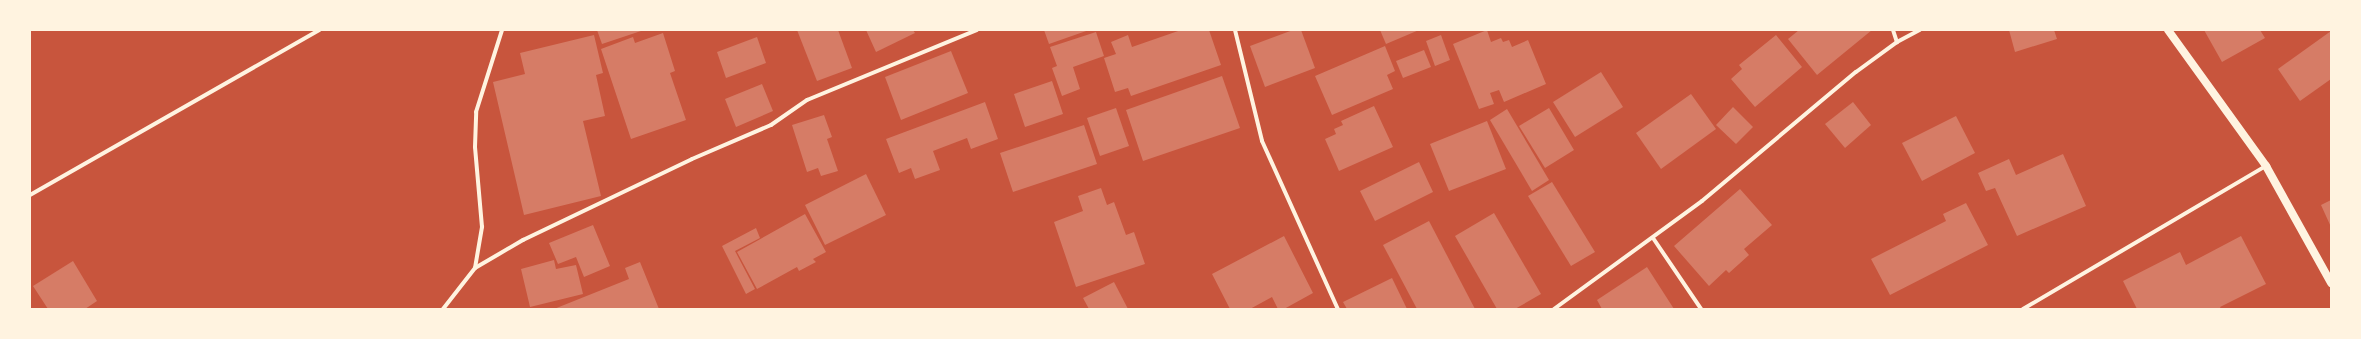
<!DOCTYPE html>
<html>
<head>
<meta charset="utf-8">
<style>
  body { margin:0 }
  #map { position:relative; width:2361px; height:339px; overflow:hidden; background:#c8553d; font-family:"Sofia Sans Condensed",sans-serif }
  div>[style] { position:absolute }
  .building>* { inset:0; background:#d67c66 }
  .minor>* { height:4px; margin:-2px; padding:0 2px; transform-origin:2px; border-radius:2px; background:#fff3e0 }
  .secondary>* { height:8px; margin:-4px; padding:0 4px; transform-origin:4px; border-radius:4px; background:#fff3e0 }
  span { translate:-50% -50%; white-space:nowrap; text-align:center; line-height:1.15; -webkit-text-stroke:3px #fff3e0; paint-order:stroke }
  .frame { position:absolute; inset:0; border:31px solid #fff3e0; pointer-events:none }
</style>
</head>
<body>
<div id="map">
  <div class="building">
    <i style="clip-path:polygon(597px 30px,644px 30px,602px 44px)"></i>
    <i style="clip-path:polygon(797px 30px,838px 30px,852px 68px,817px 81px)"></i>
    <i style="clip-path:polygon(866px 30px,913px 30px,915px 33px,876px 52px)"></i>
    <i style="clip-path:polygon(1044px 30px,1089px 30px,1049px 44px)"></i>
    <i style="clip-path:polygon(1181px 30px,1209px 30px,1221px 65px,1131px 96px,1128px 88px,1115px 92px,1104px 58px,1116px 54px,1111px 42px,1128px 35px,1132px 47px)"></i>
    <i style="clip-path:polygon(1293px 30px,1301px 30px,1315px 68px,1265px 87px,1250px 46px)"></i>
    <i style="clip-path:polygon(1380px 30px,1419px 30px,1386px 44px)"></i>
    <i style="clip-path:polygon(1487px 30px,1491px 42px,1501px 38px,1503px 42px,1509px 40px,1512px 47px,1528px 40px,1546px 84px,1504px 102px,1499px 90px,1490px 93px,1494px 104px,1479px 109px,1453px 44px)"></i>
    <i style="clip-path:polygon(1799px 30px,1872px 30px,1817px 75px,1788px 39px)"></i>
    <i style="clip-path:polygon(2009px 30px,2054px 30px,2057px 39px,2015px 52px)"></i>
    <i style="clip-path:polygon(2204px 30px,2260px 30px,2265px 38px,2222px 62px)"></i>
    <i style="clip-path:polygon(2331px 31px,2331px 79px,2300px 101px,2278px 69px)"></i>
    <i style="clip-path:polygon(1096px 32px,1104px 56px,1073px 67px,1080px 89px,1062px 96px,1052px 68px,1057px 66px,1050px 47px)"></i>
    <i style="clip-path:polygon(663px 33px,675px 71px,670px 73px,686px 120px,631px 139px,601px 49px,633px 37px,635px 43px)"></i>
    <i style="clip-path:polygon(594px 35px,603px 73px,596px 75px,605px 116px,583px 121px,601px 196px,524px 215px,493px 82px,525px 74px,520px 53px)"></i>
    <i style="clip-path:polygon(1441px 35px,1450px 60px,1435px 66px,1426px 41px)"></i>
    <i style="clip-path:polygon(1776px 35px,1802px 67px,1755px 107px,1731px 79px,1742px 69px,1739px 65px)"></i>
    <i style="clip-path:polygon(757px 37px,766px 63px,726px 78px,717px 52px)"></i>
    <i style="clip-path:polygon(1385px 46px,1395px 71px,1387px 75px,1393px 89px,1332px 115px,1315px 76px)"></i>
    <i style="clip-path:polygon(1424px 50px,1431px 67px,1403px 78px,1396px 61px)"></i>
    <i style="clip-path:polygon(951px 51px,968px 93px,901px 120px,885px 77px)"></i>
    <i style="clip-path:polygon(1601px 72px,1623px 107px,1575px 137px,1553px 102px)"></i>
    <i style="clip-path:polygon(1222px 76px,1240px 128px,1143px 161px,1126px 110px)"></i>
    <i style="clip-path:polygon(1052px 81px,1063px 114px,1025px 127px,1014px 94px)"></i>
    <i style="clip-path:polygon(762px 84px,773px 111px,736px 127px,725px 99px)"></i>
    <i style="clip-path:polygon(1691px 94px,1716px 129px,1661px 169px,1636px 133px)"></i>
    <i style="clip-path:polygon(985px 102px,998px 139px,971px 149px,967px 138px,933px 151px,940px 170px,915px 179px,911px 168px,899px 173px,886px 139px)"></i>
    <i style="clip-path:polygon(1853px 102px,1871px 125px,1845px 148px,1825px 124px)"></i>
    <i style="clip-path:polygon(1374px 106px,1393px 147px,1339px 171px,1325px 139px,1336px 134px,1334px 129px,1343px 125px,1341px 121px)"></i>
    <i style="clip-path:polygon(1733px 107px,1753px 127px,1736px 144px,1716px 125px)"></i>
    <i style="clip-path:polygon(1116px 108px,1129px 146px,1100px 156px,1087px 118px)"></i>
    <i style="clip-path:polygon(1549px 108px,1574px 150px,1545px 168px,1519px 126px)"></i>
    <i style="clip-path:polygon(1507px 109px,1549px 180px,1532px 191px,1490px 120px)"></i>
    <i style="clip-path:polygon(824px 115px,832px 137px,827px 139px,838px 171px,821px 176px,818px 168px,807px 172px,792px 125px)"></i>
    <i style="clip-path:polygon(1956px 116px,1975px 153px,1922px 181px,1902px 143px)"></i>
    <i style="clip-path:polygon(1487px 121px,1506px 169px,1449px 191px,1430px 144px)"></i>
    <i style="clip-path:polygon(1084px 125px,1097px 164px,1013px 192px,1000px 153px)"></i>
    <i style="clip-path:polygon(2063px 154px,2086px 206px,2017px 236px,1995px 188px,1986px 191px,1978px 173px,2009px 159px,2016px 175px)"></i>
    <i style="clip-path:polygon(1419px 162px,1433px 192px,1375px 221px,1360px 191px)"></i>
    <i style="clip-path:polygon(866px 174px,886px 215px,825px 245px,805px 205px)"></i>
    <i style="clip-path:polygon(1552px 182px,1595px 252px,1571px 266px,1528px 196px)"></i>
    <i style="clip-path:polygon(1101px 188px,1107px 205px,1114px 202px,1126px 235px,1134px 232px,1145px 264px,1076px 287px,1054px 222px,1083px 211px,1078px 196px)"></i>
    <i style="clip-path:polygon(1740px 189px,1772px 225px,1744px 249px,1749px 255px,1729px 273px,1726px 270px,1709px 286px,1674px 246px)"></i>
    <i style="clip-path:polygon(2331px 200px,2331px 227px,2321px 205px)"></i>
    <i style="clip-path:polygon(1966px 203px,1988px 245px,1890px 295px,1871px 259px,1946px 221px,1943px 214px)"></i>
    <i style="clip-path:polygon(1494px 213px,1541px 294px,1515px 309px,1497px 309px,1455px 236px)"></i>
    <i style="clip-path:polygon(805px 214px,826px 252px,813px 259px,816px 262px,799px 271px,797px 267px,757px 289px,737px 252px)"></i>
    <i style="clip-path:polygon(1429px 221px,1475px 309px,1417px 309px,1383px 245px)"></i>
    <i style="clip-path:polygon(593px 225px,610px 266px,584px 277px,576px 257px,558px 264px,549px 243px)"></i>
    <i style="clip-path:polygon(756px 228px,760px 238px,735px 251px,755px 289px,746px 294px,722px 246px)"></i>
    <i style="clip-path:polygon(1284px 236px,1313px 293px,1284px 309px,1278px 309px,1272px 297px,1250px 309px,1230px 309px,1212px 274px)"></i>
    <i style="clip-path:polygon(2241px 236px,2266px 284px,2220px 307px,2221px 309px,2137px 309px,2123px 281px,2180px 252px,2186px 265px)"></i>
    <i style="clip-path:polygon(554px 260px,556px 269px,576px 265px,583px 294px,530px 307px,521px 269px)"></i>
    <i style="clip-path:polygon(73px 261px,97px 301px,85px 309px,48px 309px,33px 286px)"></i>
    <i style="clip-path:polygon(640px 262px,659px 309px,554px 309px,629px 279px,625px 268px)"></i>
    <i style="clip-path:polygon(1647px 267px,1674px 309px,1602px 309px,1597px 300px)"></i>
    <i style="clip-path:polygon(1392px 278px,1407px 309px,1347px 309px,1343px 302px)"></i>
    <i style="clip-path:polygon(1114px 282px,1128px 309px,1089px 309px,1083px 298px)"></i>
  </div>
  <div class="minor">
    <i style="left:1235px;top:30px;width:114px;rotate:76.3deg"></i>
    <i style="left:1262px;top:141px;width:184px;rotate:65.7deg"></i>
    <i style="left:1893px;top:30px;width:13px;rotate:72deg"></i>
    <i style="left:30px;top:195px;width:333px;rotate:-29.7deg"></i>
    <i style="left:1653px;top:238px;width:86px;rotate:55.9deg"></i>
    <i style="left:475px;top:268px;width:56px;rotate:-30.3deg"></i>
    <i style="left:523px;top:240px;width:187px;rotate:-25.6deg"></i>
    <i style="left:692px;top:159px;width:86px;rotate:-23.3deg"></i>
    <i style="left:771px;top:125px;width:44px;rotate:-34.8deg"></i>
    <i style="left:807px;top:100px;width:184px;rotate:-22.4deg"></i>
    <i style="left:443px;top:309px;width:52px;rotate:-52deg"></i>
    <i style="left:475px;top:268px;width:42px;rotate:-80.3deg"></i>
    <i style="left:482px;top:227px;width:80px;rotate:-95deg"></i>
    <i style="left:475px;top:147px;width:35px;rotate:-88deg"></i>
    <i style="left:476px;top:112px;width:86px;rotate:-72.4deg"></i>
    <i style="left:1554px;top:309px;width:183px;rotate:-36.1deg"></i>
    <i style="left:1702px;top:201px;width:201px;rotate:-40deg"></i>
    <i style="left:1856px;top:72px;width:51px;rotate:-36.2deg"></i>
    <i style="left:1897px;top:42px;width:26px;rotate:-28deg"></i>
    <i style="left:2023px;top:309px;width:282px;rotate:-30.5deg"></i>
  </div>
  <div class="secondary">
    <i style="left:2168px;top:30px;width:168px;rotate:54.2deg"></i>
    <i style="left:2266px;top:166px;width:134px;rotate:60.9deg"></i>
  </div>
  <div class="frame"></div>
</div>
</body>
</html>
